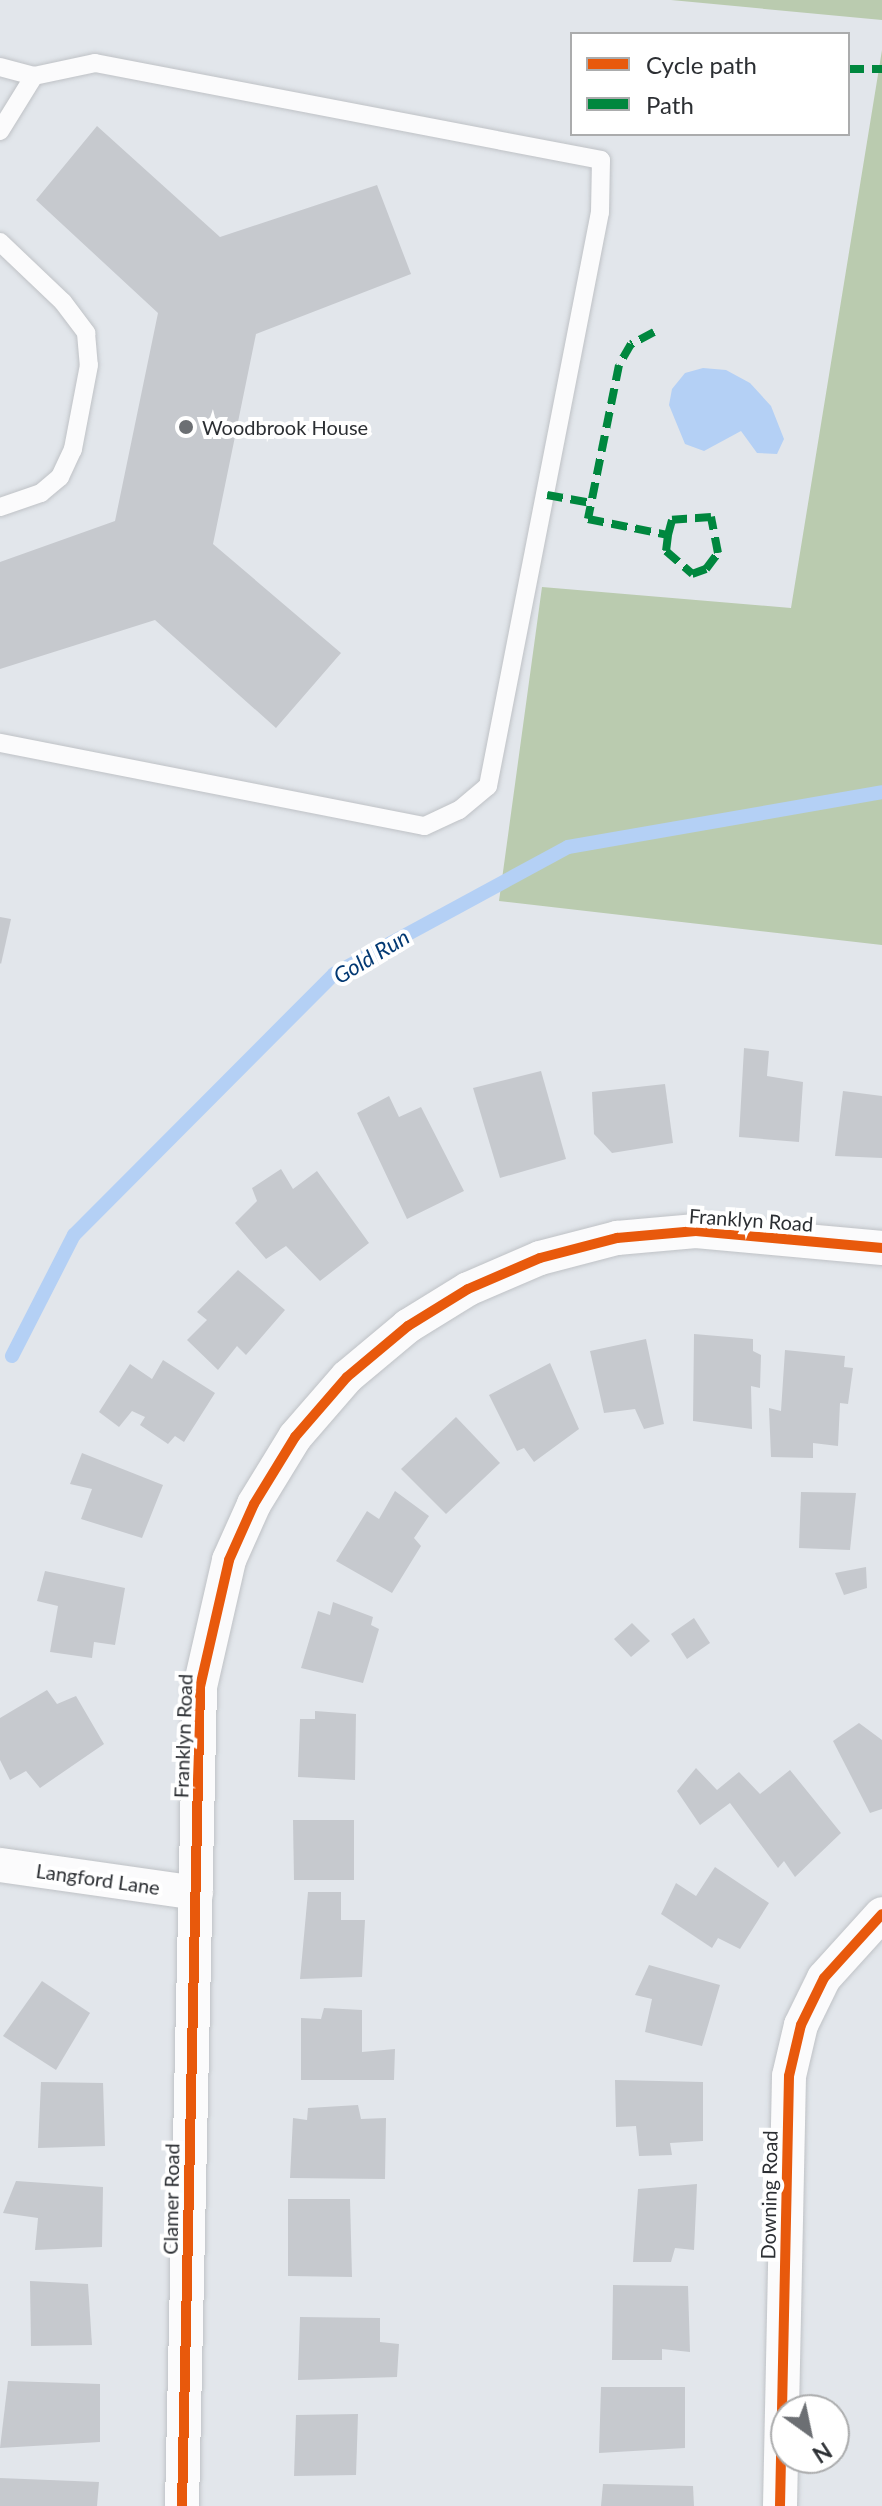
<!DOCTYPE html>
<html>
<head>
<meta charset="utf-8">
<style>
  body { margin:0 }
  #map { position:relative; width:882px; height:2506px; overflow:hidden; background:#e2e6eb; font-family:Lato,sans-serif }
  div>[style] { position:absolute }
  .forest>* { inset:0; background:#bacbaf }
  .water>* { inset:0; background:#b4d0f5 }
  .stream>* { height:14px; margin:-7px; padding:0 7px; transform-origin:7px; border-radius:7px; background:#b4d0f5 }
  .building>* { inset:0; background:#c6c9ce }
  .roads { filter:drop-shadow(0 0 2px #bfc2c6) drop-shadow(0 0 2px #bfc2c6) }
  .lane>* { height:18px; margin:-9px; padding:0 9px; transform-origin:9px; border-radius:9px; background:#fbfbfc }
  .street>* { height:34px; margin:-17px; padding:0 17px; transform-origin:17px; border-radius:17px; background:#fbfbfc }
  .quiet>* { height:8px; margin-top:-4px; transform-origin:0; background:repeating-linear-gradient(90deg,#00873e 0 16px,transparent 0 24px) }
  .cycleway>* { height:10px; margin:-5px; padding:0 5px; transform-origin:5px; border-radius:5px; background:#e8590c }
  .dots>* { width:22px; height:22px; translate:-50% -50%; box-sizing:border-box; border:4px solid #fff; border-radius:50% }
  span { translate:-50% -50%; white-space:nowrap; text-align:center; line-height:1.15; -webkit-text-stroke:8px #fff; paint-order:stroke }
  .poi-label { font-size:20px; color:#2c2f33 }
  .left { translate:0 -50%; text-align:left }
  .street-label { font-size:20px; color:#2c2f33 }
  .water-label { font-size:22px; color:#023872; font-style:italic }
  .legend { position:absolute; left:570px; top:32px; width:280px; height:104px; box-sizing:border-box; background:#fff; border:2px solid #abacad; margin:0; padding:10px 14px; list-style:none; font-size:24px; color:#2c2f33 }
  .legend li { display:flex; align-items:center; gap:16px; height:40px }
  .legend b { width:40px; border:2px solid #abacad }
  .north { position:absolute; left:770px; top:2394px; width:80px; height:80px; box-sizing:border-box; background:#fff; border:2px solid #abacad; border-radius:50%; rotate:147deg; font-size:22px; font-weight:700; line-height:32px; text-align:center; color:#2c2f33 }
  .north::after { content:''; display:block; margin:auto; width:28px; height:36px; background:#6c6f73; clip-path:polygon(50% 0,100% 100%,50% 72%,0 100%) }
</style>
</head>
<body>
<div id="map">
  <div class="forest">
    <i style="clip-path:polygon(671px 0,882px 0,882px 20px)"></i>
    <i style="clip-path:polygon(882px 50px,882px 945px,499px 901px,542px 587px,791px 608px)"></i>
  </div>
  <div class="water">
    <i style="clip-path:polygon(703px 368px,726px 370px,750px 383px,771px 406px,784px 439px,777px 454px,757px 453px,741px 431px,704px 451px,685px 444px,669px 405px,672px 389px,685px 373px)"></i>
  </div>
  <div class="stream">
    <i style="left:12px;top:1356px;width:136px;rotate:-62.9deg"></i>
    <i style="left:74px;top:1235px;width:368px;rotate:-45.1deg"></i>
    <i style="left:334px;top:974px;width:266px;rotate:-28.5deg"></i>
    <i style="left:568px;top:847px;width:319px;rotate:-9.9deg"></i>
  </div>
  <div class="building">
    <i style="clip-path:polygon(97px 126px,220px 237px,377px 185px,411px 274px,256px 334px,213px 544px,341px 653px,276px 728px,155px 620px,0 669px,0 562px,115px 521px,158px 313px,36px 200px)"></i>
    <i style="clip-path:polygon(0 917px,11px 919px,1px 964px,0 963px)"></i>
    <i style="clip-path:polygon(744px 1048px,769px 1051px,767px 1076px,803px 1082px,799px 1142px,739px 1137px)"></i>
    <i style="clip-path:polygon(541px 1071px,566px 1159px,500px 1178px,473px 1088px)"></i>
    <i style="clip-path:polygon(665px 1084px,673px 1143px,612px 1153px,594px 1134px,592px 1092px)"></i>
    <i style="clip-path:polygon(843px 1091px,882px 1096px,882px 1158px,835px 1156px)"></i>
    <i style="clip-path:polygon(389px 1096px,399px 1117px,421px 1107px,464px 1191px,407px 1219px,357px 1113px)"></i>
    <i style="clip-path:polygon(281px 1169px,293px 1189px,317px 1171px,369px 1243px,320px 1281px,286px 1246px,266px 1259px,235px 1223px,257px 1201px,252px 1188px)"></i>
    <i style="clip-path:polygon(238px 1270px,285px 1310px,246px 1355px,237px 1346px,218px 1370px,187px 1340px,207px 1320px,197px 1312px)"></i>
    <i style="clip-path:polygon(694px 1334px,753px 1339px,753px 1351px,761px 1355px,760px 1388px,751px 1386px,752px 1429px,693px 1421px)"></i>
    <i style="clip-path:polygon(646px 1339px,664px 1424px,644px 1429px,635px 1409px,604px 1413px,590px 1351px)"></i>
    <i style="clip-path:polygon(785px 1350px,845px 1356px,844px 1367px,853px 1368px,848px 1404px,840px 1403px,838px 1446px,813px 1443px,813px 1458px,771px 1457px,769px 1408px,781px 1411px)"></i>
    <i style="clip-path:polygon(163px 1360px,215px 1393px,184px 1442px,175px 1436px,168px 1444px,140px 1425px,145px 1417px,132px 1411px,119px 1427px,99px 1412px,130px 1364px,152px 1379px)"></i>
    <i style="clip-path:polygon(550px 1363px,579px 1429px,534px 1462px,524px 1448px,517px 1451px,489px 1395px)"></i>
    <i style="clip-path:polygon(456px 1417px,500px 1463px,446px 1514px,401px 1469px)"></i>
    <i style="clip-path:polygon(82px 1453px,163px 1485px,142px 1538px,81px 1519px,92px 1489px,70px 1484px)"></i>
    <i style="clip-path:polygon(395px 1491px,429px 1516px,414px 1538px,421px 1546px,392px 1593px,336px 1561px,367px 1511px,379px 1519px)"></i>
    <i style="clip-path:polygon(801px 1492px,856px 1493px,850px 1550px,799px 1548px)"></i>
    <i style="clip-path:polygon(866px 1567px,867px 1588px,844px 1595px,835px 1573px)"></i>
    <i style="clip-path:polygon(45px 1571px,125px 1588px,115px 1645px,94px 1642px,92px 1658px,50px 1652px,58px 1606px,37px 1601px)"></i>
    <i style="clip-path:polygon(333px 1602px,373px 1617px,371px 1625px,379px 1629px,363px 1683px,301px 1668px,318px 1611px,330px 1615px)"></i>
    <i style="clip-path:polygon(694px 1618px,710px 1643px,687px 1659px,671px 1634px)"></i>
    <i style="clip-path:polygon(632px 1623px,650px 1641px,631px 1657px,614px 1639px)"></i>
    <i style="clip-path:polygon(47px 1690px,57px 1704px,76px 1696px,104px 1744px,40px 1788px,26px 1771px,10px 1780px,0 1760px,0 1718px)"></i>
    <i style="clip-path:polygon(315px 1711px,356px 1714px,355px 1780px,298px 1777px,300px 1719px,315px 1719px)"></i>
    <i style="clip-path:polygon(859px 1723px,882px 1740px,882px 1809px,870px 1813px,833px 1741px)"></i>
    <i style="clip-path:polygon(696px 1768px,717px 1790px,739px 1772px,760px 1794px,790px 1770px,841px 1833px,795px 1877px,784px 1861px,778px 1868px,730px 1803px,700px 1825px,677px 1791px)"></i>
    <i style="clip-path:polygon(293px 1820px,354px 1820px,354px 1880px,294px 1880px)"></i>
    <i style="clip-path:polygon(715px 1867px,769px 1903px,740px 1949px,718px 1938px,712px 1948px,661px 1914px,676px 1883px,696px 1896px)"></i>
    <i style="clip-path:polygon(308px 1892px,341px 1892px,341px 1920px,365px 1920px,362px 1977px,300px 1979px)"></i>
    <i style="clip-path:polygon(649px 1965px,720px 1985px,702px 2046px,645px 2032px,652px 1999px,635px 1995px)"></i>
    <i style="clip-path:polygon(42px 1981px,90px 2013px,56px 2070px,3px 2036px)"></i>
    <i style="clip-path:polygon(324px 2008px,362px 2010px,362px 2052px,395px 2049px,394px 2080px,301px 2080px,301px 2018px,321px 2019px)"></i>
    <i style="clip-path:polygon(615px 2080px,703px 2082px,703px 2141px,670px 2143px,672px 2155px,639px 2156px,636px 2126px,616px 2127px)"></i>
    <i style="clip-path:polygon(41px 2082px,103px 2083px,105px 2146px,38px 2148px)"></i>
    <i style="clip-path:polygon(358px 2105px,361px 2119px,386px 2118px,385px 2179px,290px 2178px,293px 2118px,307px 2120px,308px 2108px)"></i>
    <i style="clip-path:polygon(16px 2181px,103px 2187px,102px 2247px,35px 2250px,38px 2218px,3px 2213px)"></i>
    <i style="clip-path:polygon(697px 2184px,694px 2250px,675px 2248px,671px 2262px,633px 2262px,638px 2189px)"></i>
    <i style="clip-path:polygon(288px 2199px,350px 2199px,352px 2277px,288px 2276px)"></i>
    <i style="clip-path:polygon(30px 2281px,88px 2284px,92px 2345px,31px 2346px)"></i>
    <i style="clip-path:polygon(613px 2285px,688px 2286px,690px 2352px,662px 2349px,662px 2360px,612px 2360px)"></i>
    <i style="clip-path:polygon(300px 2317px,380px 2318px,380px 2342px,399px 2344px,397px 2377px,298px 2380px)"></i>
    <i style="clip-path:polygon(8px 2381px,100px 2384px,100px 2442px,0 2448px)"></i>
    <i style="clip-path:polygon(601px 2387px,685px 2387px,685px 2448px,599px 2453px)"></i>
    <i style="clip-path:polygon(358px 2414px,356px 2475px,294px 2476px,296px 2415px)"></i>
    <i style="clip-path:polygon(0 2478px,99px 2482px,97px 2506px,0 2506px)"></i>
    <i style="clip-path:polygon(603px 2484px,693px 2486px,694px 2506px,601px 2506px)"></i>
  </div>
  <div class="roads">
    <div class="lane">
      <i style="left:0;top:67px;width:35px;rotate:15deg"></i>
      <i style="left:34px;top:76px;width:62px;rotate:-12deg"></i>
      <i style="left:95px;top:63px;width:515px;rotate:10.85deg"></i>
      <i style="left:601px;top:160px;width:52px;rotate:91.1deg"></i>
      <i style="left:600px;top:212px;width:585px;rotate:101.04deg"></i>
      <i style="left:488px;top:786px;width:38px;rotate:140deg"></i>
      <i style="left:459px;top:810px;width:38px;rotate:155deg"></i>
      <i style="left:424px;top:826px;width:432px;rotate:-168.9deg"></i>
      <i style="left:0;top:131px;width:65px;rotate:-58.3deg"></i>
      <i style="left:0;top:242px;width:87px;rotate:43.6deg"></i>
      <i style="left:63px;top:302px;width:39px;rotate:53deg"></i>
      <i style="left:86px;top:333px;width:32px;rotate:85deg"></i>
      <i style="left:89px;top:365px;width:86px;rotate:100.8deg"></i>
      <i style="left:73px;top:449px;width:31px;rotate:115deg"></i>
      <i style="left:60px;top:477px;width:25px;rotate:140deg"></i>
      <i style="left:41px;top:493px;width:43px;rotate:161.1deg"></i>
    </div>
    <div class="street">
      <i style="left:0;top:1865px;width:198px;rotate:8.1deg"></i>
      <i style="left:182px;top:2506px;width:819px;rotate:-88.74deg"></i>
      <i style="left:200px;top:1687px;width:130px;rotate:-77.1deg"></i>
      <i style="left:229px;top:1560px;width:61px;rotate:-65.9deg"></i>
      <i style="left:254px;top:1504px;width:79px;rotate:-58.5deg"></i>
      <i style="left:295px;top:1437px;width:79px;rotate:-49.1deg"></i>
      <i style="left:347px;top:1377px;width:80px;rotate:-39.9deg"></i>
      <i style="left:408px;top:1326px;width:70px;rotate:-31.7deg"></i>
      <i style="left:468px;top:1289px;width:78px;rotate:-23.3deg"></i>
      <i style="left:540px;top:1258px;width:80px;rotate:-14.6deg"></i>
      <i style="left:617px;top:1238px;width:79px;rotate:-5.1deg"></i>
      <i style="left:696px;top:1231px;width:187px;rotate:5.2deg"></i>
      <i style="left:780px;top:2506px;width:430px;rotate:-88.8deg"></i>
      <i style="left:789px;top:2076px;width:52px;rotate:-76.8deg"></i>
      <i style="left:801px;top:2025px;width:52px;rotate:-63.9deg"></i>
      <i style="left:824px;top:1978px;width:86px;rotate:-47.8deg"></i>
    </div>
  </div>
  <div class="quiet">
    <i style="left:848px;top:69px;width:34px"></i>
    <i style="left:654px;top:332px;width:26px;rotate:152deg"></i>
    <i style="left:631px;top:344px;width:24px;rotate:120deg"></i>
    <i style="left:619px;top:365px;width:157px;rotate:101.4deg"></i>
    <i style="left:588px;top:519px;width:82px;rotate:11.3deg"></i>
    <i style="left:668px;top:535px;width:16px;rotate:97deg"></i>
    <i style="left:666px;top:551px;width:35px;rotate:41deg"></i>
    <i style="left:692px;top:574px;width:15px;rotate:-20deg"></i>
    <i style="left:706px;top:569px;width:20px;rotate:-53deg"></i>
    <i style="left:718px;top:553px;width:37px;rotate:-101deg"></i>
    <i style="left:711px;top:517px;width:39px;rotate:176deg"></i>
    <i style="left:672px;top:520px;width:16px;rotate:105deg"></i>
    <i style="left:547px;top:495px;width:45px;rotate:10.3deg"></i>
  </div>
  <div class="cycleway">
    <i style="left:182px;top:2506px;width:819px;rotate:-88.74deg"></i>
    <i style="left:200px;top:1687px;width:130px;rotate:-77.1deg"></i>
    <i style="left:229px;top:1560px;width:61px;rotate:-65.9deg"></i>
    <i style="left:254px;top:1504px;width:79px;rotate:-58.5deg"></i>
    <i style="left:295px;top:1437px;width:79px;rotate:-49.1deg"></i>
    <i style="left:347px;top:1377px;width:80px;rotate:-39.9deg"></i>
    <i style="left:408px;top:1326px;width:70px;rotate:-31.7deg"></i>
    <i style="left:468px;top:1289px;width:78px;rotate:-23.3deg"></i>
    <i style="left:540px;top:1258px;width:80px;rotate:-14.6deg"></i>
    <i style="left:617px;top:1238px;width:79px;rotate:-5.1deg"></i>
    <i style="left:696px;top:1231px;width:187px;rotate:5.2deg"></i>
    <i style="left:780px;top:2506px;width:430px;rotate:-88.8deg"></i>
    <i style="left:789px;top:2076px;width:52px;rotate:-76.8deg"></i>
    <i style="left:801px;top:2025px;width:52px;rotate:-63.9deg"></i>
    <i style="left:824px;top:1978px;width:86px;rotate:-47.8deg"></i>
  </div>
  <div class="dots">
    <i style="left:186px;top:427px;background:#6c6f73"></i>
  </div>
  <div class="poi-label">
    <span class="left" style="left:202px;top:427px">Woodbrook House</span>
  </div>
  <div class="street-label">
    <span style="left:751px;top:1220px;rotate:4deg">Franklyn Road</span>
    <span style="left:183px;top:1736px;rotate:-88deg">Franklyn Road</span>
    <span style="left:98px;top:1879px;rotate:8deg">Langford Lane</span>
    <span style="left:769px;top:2195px;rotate:-89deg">Downing Road</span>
    <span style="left:171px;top:2199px;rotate:-89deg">Clamer Road</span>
  </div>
  <div class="water-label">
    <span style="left:371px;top:956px;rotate:-31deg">Gold Run</span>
  </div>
  <ul class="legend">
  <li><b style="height:10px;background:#e8590c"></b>Cycle path</li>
  <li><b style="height:10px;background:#00873e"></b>Path</li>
  </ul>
  <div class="north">N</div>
</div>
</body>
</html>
